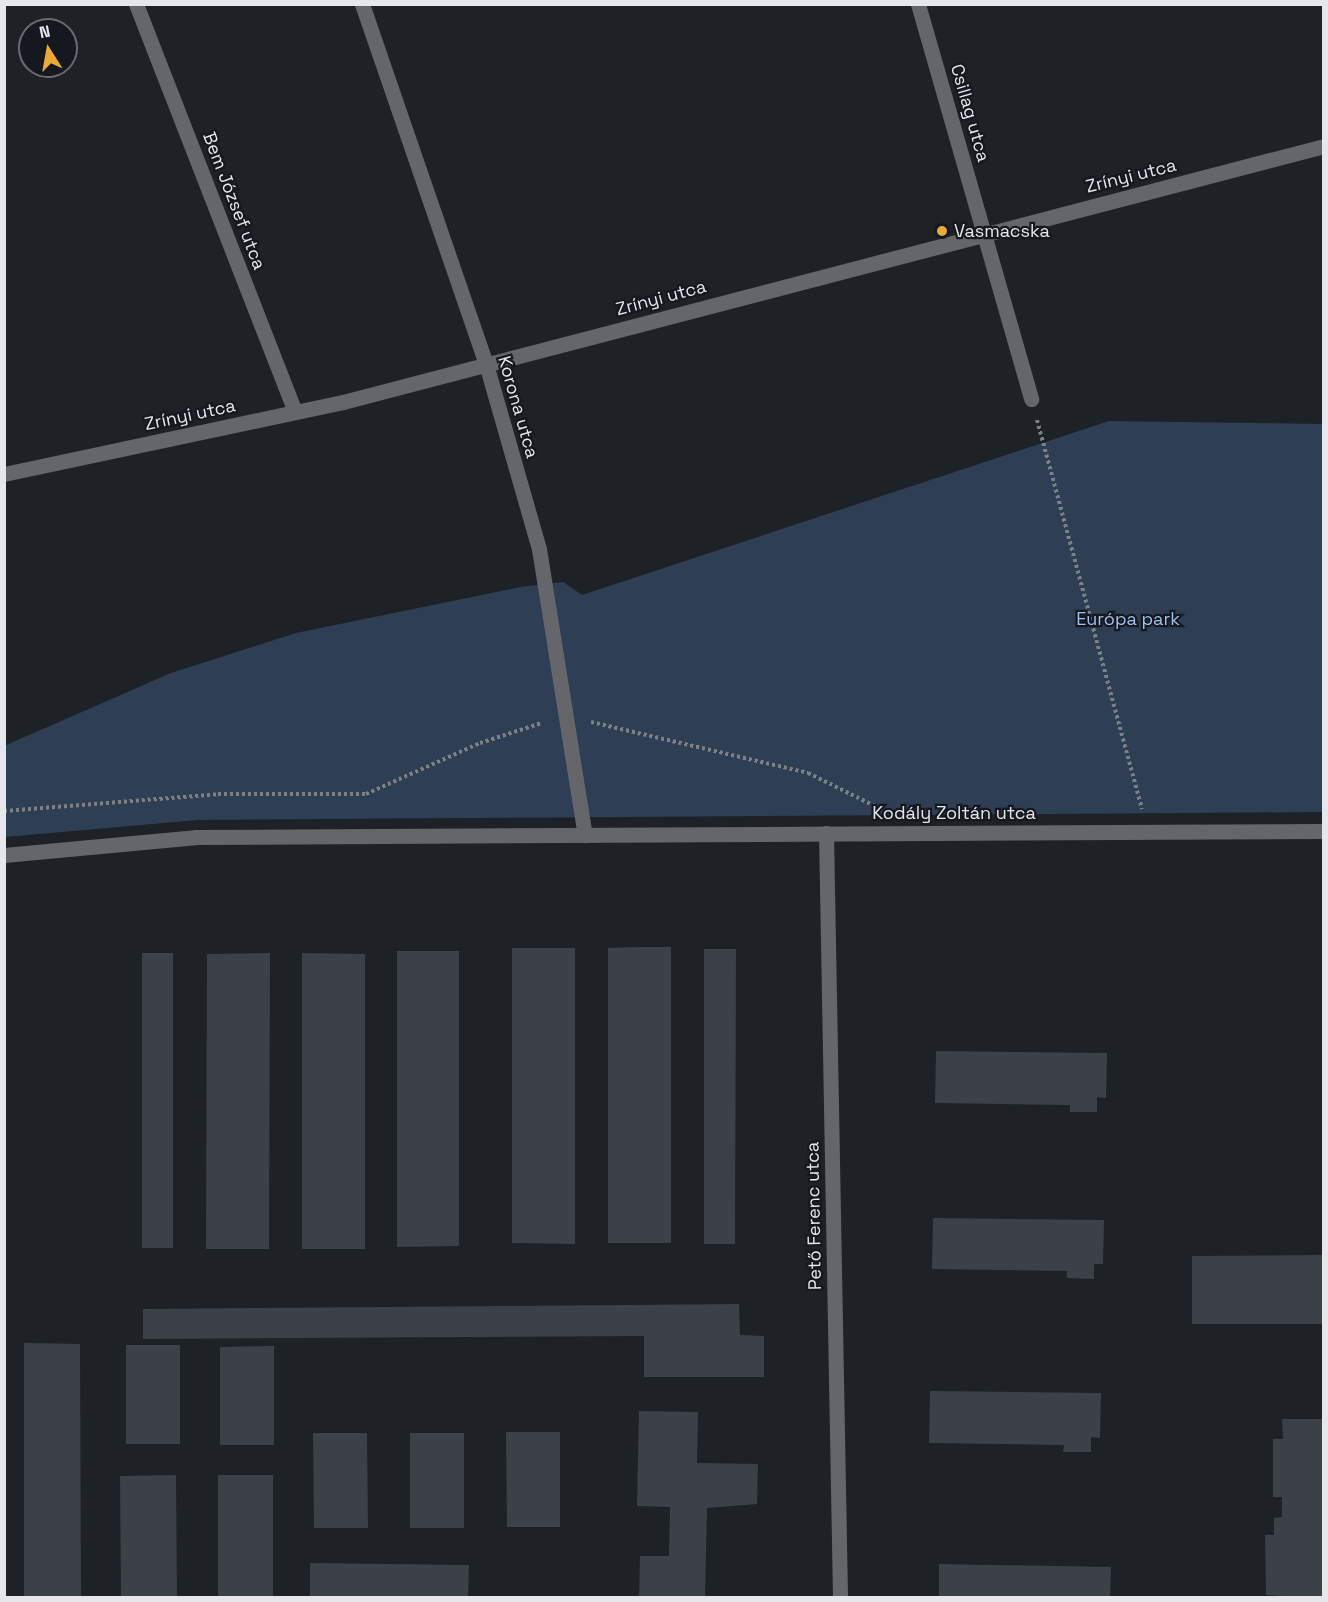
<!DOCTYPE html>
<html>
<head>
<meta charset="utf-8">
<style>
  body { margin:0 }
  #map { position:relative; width:1328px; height:1602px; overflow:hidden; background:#1e2227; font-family:"Space Grotesk",sans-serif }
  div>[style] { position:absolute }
  .green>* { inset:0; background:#2e3e55 }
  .building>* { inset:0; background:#3c4047 }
  .path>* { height:4px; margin-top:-2px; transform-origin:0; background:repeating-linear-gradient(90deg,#7d8085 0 3px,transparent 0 6px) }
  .minor>* { height:15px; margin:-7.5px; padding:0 7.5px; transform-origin:7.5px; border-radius:7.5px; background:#646669 }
  .dots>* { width:16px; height:16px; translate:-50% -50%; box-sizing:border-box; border:3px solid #15181e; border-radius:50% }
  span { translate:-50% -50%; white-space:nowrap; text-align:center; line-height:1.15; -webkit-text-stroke:4.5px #15181e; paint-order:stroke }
  .street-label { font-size:18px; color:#e5e7eb }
  .poi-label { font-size:18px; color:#e5e7eb }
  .left { translate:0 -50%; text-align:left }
  .park-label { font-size:18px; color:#9ec0f2 }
  .frame { position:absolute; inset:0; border:6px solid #e5e7eb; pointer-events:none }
  .north { position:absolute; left:18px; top:18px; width:60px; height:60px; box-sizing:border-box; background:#15181e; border:2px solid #686b70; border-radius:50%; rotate:349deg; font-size:16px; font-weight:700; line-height:24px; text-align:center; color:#e5e7eb }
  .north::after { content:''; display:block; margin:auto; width:21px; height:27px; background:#eaaa39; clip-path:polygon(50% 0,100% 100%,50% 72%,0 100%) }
</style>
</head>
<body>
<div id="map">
  <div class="green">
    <i style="clip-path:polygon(1109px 421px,1323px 424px,1323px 812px,198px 820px,5px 837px,4px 746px,171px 673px,296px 633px,521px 587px,563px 582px,582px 595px)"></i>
  </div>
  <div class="building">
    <i style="clip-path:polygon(640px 947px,671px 947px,671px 1243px,608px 1243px,608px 948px)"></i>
    <i style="clip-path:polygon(512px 948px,575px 948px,575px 1244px,512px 1243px)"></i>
    <i style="clip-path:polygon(704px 949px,736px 949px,735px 1244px,704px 1244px)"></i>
    <i style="clip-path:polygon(397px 951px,459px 951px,459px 1246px,397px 1247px)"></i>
    <i style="clip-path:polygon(142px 953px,173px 953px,173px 1248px,142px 1248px)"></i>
    <i style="clip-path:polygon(270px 953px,269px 1249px,206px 1249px,207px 954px)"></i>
    <i style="clip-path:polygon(302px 953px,365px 954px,365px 1249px,302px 1249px)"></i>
    <i style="clip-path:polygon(936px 1051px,1107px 1053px,1106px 1098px,1097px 1097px,1097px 1112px,1070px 1112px,1070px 1105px,935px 1103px)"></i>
    <i style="clip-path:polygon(933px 1218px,1104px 1220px,1103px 1264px,1094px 1264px,1094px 1279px,1067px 1278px,1067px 1271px,932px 1269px)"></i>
    <i style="clip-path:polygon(1324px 1255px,1324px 1324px,1192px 1324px,1192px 1256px)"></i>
    <i style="clip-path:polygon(739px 1304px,740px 1335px,764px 1336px,764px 1377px,644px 1377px,644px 1336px,143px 1339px,143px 1309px)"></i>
    <i style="clip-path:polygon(24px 1343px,80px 1344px,81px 1598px,24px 1598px)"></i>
    <i style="clip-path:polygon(126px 1345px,180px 1345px,180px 1444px,126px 1444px)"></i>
    <i style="clip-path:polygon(274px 1346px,274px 1445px,220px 1445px,220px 1347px)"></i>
    <i style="clip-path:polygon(930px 1391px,1101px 1393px,1100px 1438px,1091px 1437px,1091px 1452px,1063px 1452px,1064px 1445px,929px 1443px)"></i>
    <i style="clip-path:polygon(639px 1411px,698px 1412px,697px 1463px,758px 1464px,757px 1504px,707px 1508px,705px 1598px,639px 1598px,640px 1556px,669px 1556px,670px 1507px,637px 1506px)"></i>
    <i style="clip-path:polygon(1282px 1419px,1324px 1419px,1324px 1598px,1266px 1595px,1265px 1535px,1274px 1535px,1274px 1518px,1282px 1517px,1282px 1497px,1273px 1497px,1273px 1439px,1283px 1439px)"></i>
    <i style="clip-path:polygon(506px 1432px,560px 1432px,560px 1527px,507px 1527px)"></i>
    <i style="clip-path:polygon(313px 1433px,367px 1433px,368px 1528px,314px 1528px)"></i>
    <i style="clip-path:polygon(410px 1433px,464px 1433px,464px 1528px,410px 1528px)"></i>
    <i style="clip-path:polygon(176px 1475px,177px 1598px,121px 1598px,120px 1476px)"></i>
    <i style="clip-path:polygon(218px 1475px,273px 1475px,273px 1598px,218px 1598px)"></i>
    <i style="clip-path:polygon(310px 1563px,469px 1565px,468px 1598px,310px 1598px)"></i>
    <i style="clip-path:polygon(939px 1564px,1111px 1567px,1110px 1598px,939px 1598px)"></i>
  </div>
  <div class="path">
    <i style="left:1037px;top:420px;width:403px;rotate:74.9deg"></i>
    <i style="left:591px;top:722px;width:223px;rotate:13.2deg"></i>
    <i style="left:808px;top:773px;width:81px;rotate:26.3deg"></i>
    <i style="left:4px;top:811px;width:215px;rotate:-4.5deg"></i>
    <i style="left:218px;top:794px;width:148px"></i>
    <i style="left:366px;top:794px;width:125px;rotate:-24.1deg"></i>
    <i style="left:480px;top:743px;width:65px;rotate:-17.9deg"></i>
  </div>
  <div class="minor">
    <i style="left:136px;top:4px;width:438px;rotate:68.7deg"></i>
    <i style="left:362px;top:4px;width:381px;rotate:71deg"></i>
    <i style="left:486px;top:364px;width:192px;rotate:74deg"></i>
    <i style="left:539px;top:549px;width:290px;rotate:80.9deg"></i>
    <i style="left:918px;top:4px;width:411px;rotate:74deg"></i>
    <i style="left:4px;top:474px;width:347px;rotate:-12deg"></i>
    <i style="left:343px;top:402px;width:1014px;rotate:-14.63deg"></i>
    <i style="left:826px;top:833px;width:765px;rotate:88.95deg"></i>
    <i style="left:4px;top:855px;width:194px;rotate:-5.3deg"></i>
    <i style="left:197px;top:837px;width:1127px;rotate:-0.31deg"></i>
  </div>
  <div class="dots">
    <i style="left:942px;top:231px;background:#eaaa39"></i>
  </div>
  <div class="street-label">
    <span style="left:970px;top:113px;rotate:74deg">Csillag utca</span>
    <span style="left:1131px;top:176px;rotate:-14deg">Zrínyi utca</span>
    <span style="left:234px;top:201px;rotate:69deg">Bem József utca</span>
    <span style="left:661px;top:298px;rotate:-15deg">Zrínyi utca</span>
    <span style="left:518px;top:407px;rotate:74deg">Korona utca</span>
    <span style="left:190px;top:415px;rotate:-12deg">Zrínyi utca</span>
    <span style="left:954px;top:813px">Kodály Zoltán utca</span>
    <span style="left:814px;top:1216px;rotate:-91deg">Pető Ferenc utca</span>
  </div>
  <div class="poi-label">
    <span class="left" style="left:954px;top:231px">Vasmacska</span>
  </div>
  <div class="park-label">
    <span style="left:1128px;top:619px">Európa park</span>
  </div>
  <div class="frame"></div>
  <div class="north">N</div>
</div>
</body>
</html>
